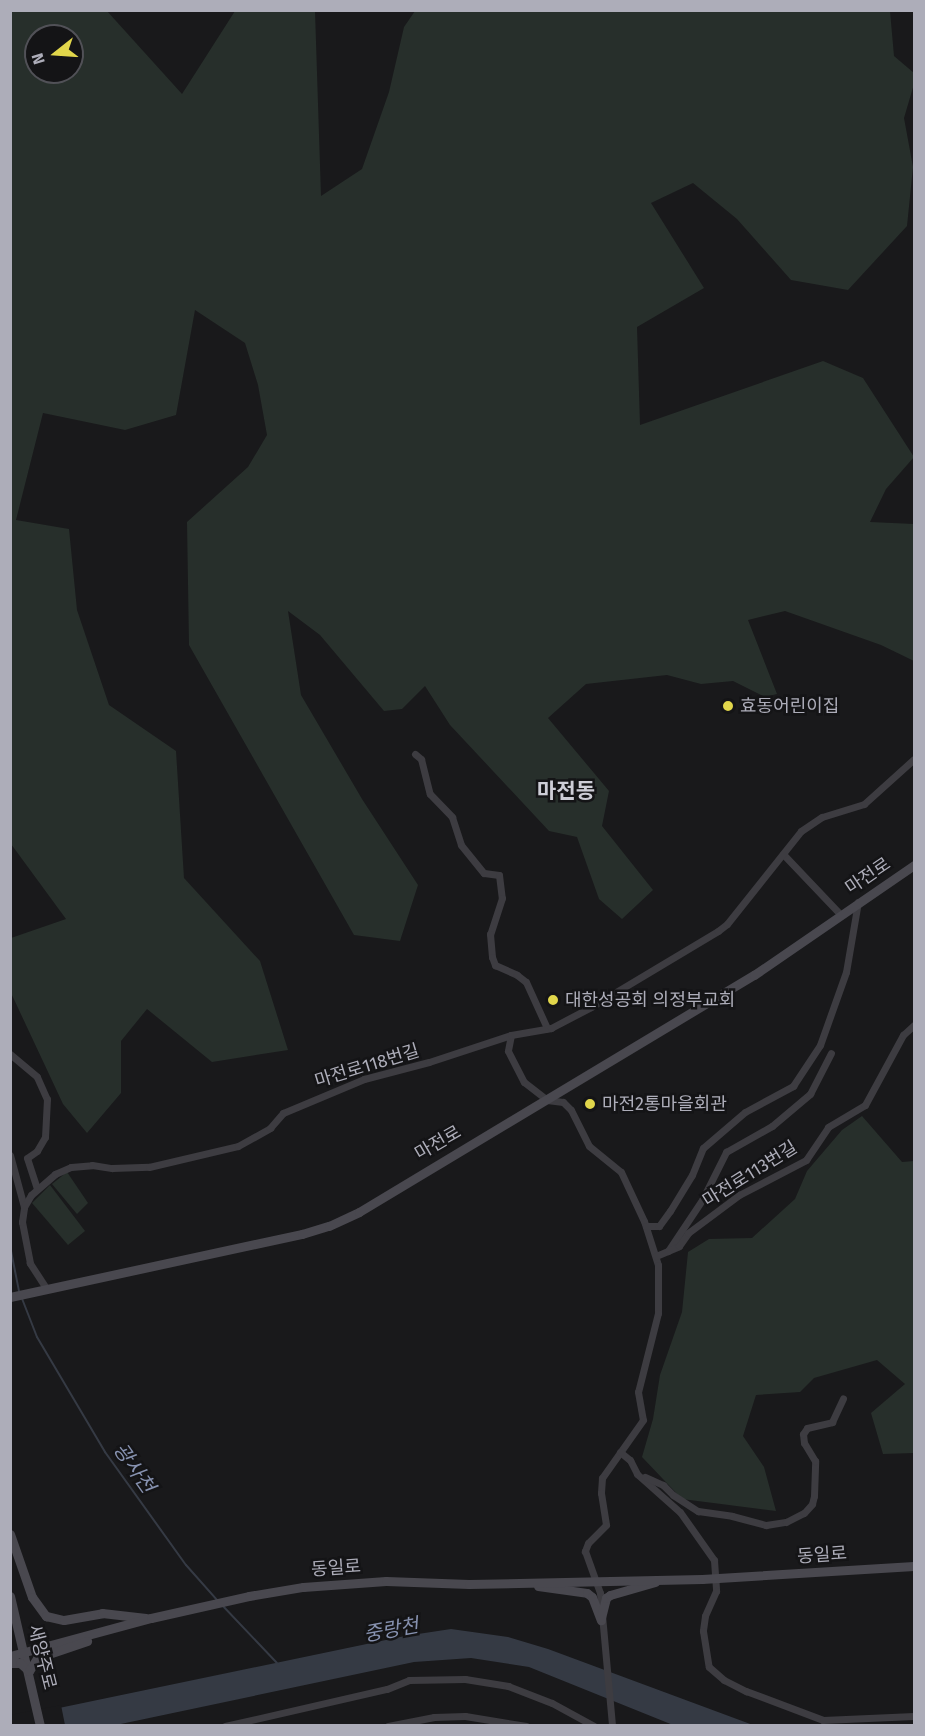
<!DOCTYPE html>
<html>
<head>
<meta charset="utf-8">
<style>
  body { margin:0 }
  #map { position:relative; width:925px; height:1736px; overflow:hidden; background:#19191b; font-family:"Fira Sans","Noto Sans KR",sans-serif }
  div>[style] { position:absolute }
  .green>* { inset:0; background:#272f2b }
  .water>* { inset:0; background:#353a44 }
  .pier>* { inset:0; background:#19191b }
  .stream>* { height:2px; margin:-1px; padding:0 1px; transform-origin:1px; border-radius:1px; background:#353a44 }
  .street>* { height:7px; margin:-3.5px; padding:0 3.5px; transform-origin:3.5px; border-radius:3.5px; background:#3d3c41 }
  .secondary>* { height:9px; margin:-4.5px; padding:0 4.5px; transform-origin:4.5px; border-radius:4.5px; background:#49484f }
  .dots>* { width:16px; height:16px; translate:-50% -50%; box-sizing:border-box; border:3px solid #141416; border-radius:50% }
  span { translate:-50% -50%; white-space:nowrap; text-align:center; line-height:1.15; -webkit-text-stroke:5px #141416; paint-order:stroke }
  .poi-label { font-size:18px; color:#adadb9 }
  .left { translate:0 -50%; text-align:left }
  .street-label { font-size:18px; color:#adadb9 }
  .water-label { font-size:20px; color:#8792b0; font-style:italic }
  .quarter-label { font-size:21px; color:#cdcdd6; font-weight:700 }
  .frame { position:absolute; inset:0; border:12px solid #adadb9; pointer-events:none }
  .north { position:absolute; left:24px; top:24px; width:60px; height:60px; box-sizing:border-box; background:#141416; border:2px solid #515157; border-radius:50%; rotate:253deg; font-size:16px; font-weight:700; line-height:24px; text-align:center; color:#adadb9 }
  .north::after { content:''; display:block; margin:auto; width:21px; height:27px; background:#e1d64b; clip-path:polygon(50% 0,100% 100%,50% 72%,0 100%) }
</style>
</head>
<body>
<div id="map">
  <div class="green">
    <i style="clip-path:polygon(evenodd,11px 10px,107px 11px,182px 94px,235px 11px,315px 11px,321px 196px,362px 169px,389px 92px,404px 27px,415px 11px,890px 11px,894px 56px,914px 73px,914px 84px,904px 118px,913px 167px,907px 226px,848px 290px,791px 280px,737px 219px,693px 183px,651px 203px,704px 288px,637px 327px,640px 425px,823px 361px,863px 378px,914px 457px,886px 489px,870px 522px,914px 524px,914px 661px,881px 645px,785px 611px,748px 620px,777px 694px,765px 697px,733px 681px,701px 684px,667px 675px,586px 684px,548px 718px,609px 791px,602px 826px,653px 890px,622px 919px,599px 899px,577px 837px,549px 831px,450px 725px,425px 686px,402px 709px,384px 711px,320px 635px,288px 611px,301px 695px,362px 799px,418px 885px,400px 941px,354px 935px,189px 645px,187px 522px,248px 467px,267px 435px,258px 385px,245px 343px,195px 310px,176px 415px,125px 430px,43px 413px,16px 520px,69px 529px,77px 610px,109px 705px,176px 751px,184px 878px,260px 961px,288px 1050px,212px 1062px,147px 1009px,121px 1041px,121px 1093px,87px 1133px,63px 1104px,11px 993px,11px 938px,66px 919px,11px 844px,11px 10px,36px 36px,72px 36px,72px 72px,36px 72px,36px 36px)"></i>
    <i style="clip-path:polygon(862px 1116px,902px 1162px,914px 1161px,914px 1453px,883px 1454px,871px 1413px,905px 1384px,877px 1360px,814px 1378px,800px 1392px,756px 1395px,743px 1436px,764px 1467px,776px 1511px,682px 1499px,642px 1457px,653px 1419px,660px 1375px,682px 1312px,688px 1252px,709px 1239px,752px 1238px,795px 1199px,807px 1171px,842px 1130px)"></i>
    <i style="clip-path:polygon(67px 1172px,88px 1203px,77px 1214px,52px 1184px)"></i>
    <i style="clip-path:polygon(50px 1185px,85px 1231px,68px 1245px,32px 1203px)"></i>
  </div>
  <div class="water">
    <i style="clip-path:polygon(451px 1629px,508px 1637px,548px 1649px,753px 1725px,673px 1725px,529px 1667px,471px 1658px,414px 1662px,116px 1725px,11px 1726px,11px 1718px,405px 1636px)"></i>
  </div>
  <div class="pier">
    <i style="clip-path:polygon(61px 1705px,65px 1725px,12px 1725px,10px 1715px)"></i>
  </div>
  <div class="stream">
    <i style="left:10px;top:1246px;width:46px;rotate:78.7deg"></i>
    <i style="left:21px;top:1296px;width:44px;rotate:68.7deg"></i>
    <i style="left:37px;top:1337px;width:134px;rotate:59.4deg"></i>
    <i style="left:105px;top:1452px;width:139px;rotate:54.4deg"></i>
    <i style="left:186px;top:1565px;width:47px;rotate:48.5deg"></i>
    <i style="left:221px;top:1604px;width:81px;rotate:46.5deg"></i>
  </div>
  <div class="street">
    <i style="left:415px;top:754px;width:8px;rotate:40deg"></i>
    <i style="left:421px;top:759px;width:36px;rotate:76deg"></i>
    <i style="left:430px;top:794px;width:32px;rotate:46deg"></i>
    <i style="left:452px;top:817px;width:29px;rotate:72deg"></i>
    <i style="left:461px;top:845px;width:36px;rotate:51deg"></i>
    <i style="left:484px;top:873px;width:15px;rotate:8deg"></i>
    <i style="left:499px;top:875px;width:23px;rotate:83deg"></i>
    <i style="left:502px;top:898px;width:38px;rotate:108deg"></i>
    <i style="left:490px;top:934px;width:23px;rotate:85deg"></i>
    <i style="left:492px;top:957px;width:9px;rotate:69deg"></i>
    <i style="left:495px;top:965px;width:24px;rotate:24deg"></i>
    <i style="left:517px;top:975px;width:11px;rotate:38deg"></i>
    <i style="left:526px;top:982px;width:51px;rotate:65.5deg"></i>
    <i style="left:783px;top:854px;width:83px;rotate:46.5deg"></i>
    <i style="left:511px;top:1035px;width:16px;rotate:101deg"></i>
    <i style="left:508px;top:1051px;width:35px;rotate:63deg"></i>
    <i style="left:524px;top:1082px;width:29px;rotate:38deg"></i>
    <i style="left:547px;top:1100px;width:16px;rotate:7deg"></i>
    <i style="left:563px;top:1102px;width:11px;rotate:45deg"></i>
    <i style="left:571px;top:1110px;width:40px;rotate:63.4deg"></i>
    <i style="left:589px;top:1146px;width:41px;rotate:39.1deg"></i>
    <i style="left:621px;top:1172px;width:54px;rotate:64.9deg"></i>
    <i style="left:644px;top:1221px;width:46px;rotate:72.3deg"></i>
    <i style="left:658px;top:1265px;width:48px;rotate:90deg"></i>
    <i style="left:658px;top:1313px;width:81px;rotate:104.2deg"></i>
    <i style="left:638px;top:1392px;width:28px;rotate:80deg"></i>
    <i style="left:643px;top:1420px;width:71px;rotate:125.3deg"></i>
    <i style="left:602px;top:1478px;width:15px;rotate:94deg"></i>
    <i style="left:601px;top:1493px;width:32px;rotate:81deg"></i>
    <i style="left:606px;top:1525px;width:25px;rotate:135deg"></i>
    <i style="left:588px;top:1543px;width:9px;rotate:111deg"></i>
    <i style="left:585px;top:1551px;width:45px;rotate:70.3deg"></i>
    <i style="left:600px;top:1593px;width:134px;rotate:84.8deg"></i>
    <i style="left:10px;top:1054px;width:35px;rotate:40deg"></i>
    <i style="left:37px;top:1077px;width:24px;rotate:66deg"></i>
    <i style="left:47px;top:1099px;width:38px;rotate:93deg"></i>
    <i style="left:45px;top:1137px;width:16px;rotate:120deg"></i>
    <i style="left:37px;top:1151px;width:12px;rotate:145deg"></i>
    <i style="left:27px;top:1158px;width:32px;rotate:72deg"></i>
    <i style="left:10px;top:1155px;width:54px;rotate:74.9deg"></i>
    <i style="left:646px;top:1226px;width:13px"></i>
    <i style="left:659px;top:1226px;width:19px;rotate:-54deg"></i>
    <i style="left:670px;top:1211px;width:42px;rotate:-58.6deg"></i>
    <i style="left:692px;top:1175px;width:29px;rotate:-68deg"></i>
    <i style="left:703px;top:1148px;width:55px;rotate:-40.6deg"></i>
    <i style="left:745px;top:1112px;width:55px;rotate:-28.4deg"></i>
    <i style="left:793px;top:1086px;width:49px;rotate:-56.6deg"></i>
    <i style="left:820px;top:1045px;width:77px;rotate:-70.4deg"></i>
    <i style="left:846px;top:972px;width:71px;rotate:-80.3deg"></i>
    <i style="left:668px;top:1251px;width:61px;rotate:-56.3deg"></i>
    <i style="left:702px;top:1200px;width:54px;rotate:-63.4deg"></i>
    <i style="left:726px;top:1152px;width:53px;rotate:-29.5deg"></i>
    <i style="left:772px;top:1126px;width:50px;rotate:-40.1deg"></i>
    <i style="left:810px;top:1094px;width:46px;rotate:-62.9deg"></i>
    <i style="left:656px;top:1256px;width:25px;rotate:-23deg"></i>
    <i style="left:679px;top:1246px;width:16px;rotate:-55deg"></i>
    <i style="left:688px;top:1233px;width:64px;rotate:-36.7deg"></i>
    <i style="left:739px;top:1195px;width:76px;rotate:-27.6deg"></i>
    <i style="left:806px;top:1160px;width:40px;rotate:-56deg"></i>
    <i style="left:828px;top:1127px;width:43px;rotate:-30.7deg"></i>
    <i style="left:865px;top:1105px;width:80px;rotate:-61.5deg"></i>
    <i style="left:903px;top:1035px;width:15px;rotate:-42deg"></i>
    <i style="left:46px;top:1288px;width:30px;rotate:-123deg"></i>
    <i style="left:30px;top:1263px;width:42px;rotate:-101deg"></i>
    <i style="left:22px;top:1222px;width:15px;rotate:-82deg"></i>
    <i style="left:24px;top:1207px;width:14px;rotate:-60deg"></i>
    <i style="left:31px;top:1195px;width:32px;rotate:-41deg"></i>
    <i style="left:55px;top:1174px;width:17px;rotate:-24deg"></i>
    <i style="left:71px;top:1167px;width:21px;rotate:-5deg"></i>
    <i style="left:92px;top:1165px;width:20px;rotate:9deg"></i>
    <i style="left:112px;top:1168px;width:37px;rotate:-2deg"></i>
    <i style="left:149px;top:1167px;width:91px;rotate:-13.3deg"></i>
    <i style="left:238px;top:1146px;width:37px;rotate:-29deg"></i>
    <i style="left:270px;top:1128px;width:20px;rotate:-49deg"></i>
    <i style="left:283px;top:1113px;width:88px;rotate:-22.8deg"></i>
    <i style="left:364px;top:1079px;width:67px;rotate:-14.7deg"></i>
    <i style="left:429px;top:1062px;width:86px;rotate:-18.2deg"></i>
    <i style="left:511px;top:1035px;width:41px;rotate:-9.9deg"></i>
    <i style="left:551px;top:1028px;width:45px;rotate:-27.7deg"></i>
    <i style="left:591px;top:1007px;width:148px;rotate:-30.9deg"></i>
    <i style="left:718px;top:931px;width:11px;rotate:-38deg"></i>
    <i style="left:727px;top:924px;width:119px;rotate:-51.5deg"></i>
    <i style="left:801px;top:831px;width:25px;rotate:-34deg"></i>
    <i style="left:822px;top:817px;width:44px;rotate:-17.2deg"></i>
    <i style="left:864px;top:804px;width:67px;rotate:-42deg"></i>
    <i style="left:620px;top:1452px;width:13px;rotate:39deg"></i>
    <i style="left:630px;top:1460px;width:16px;rotate:63deg"></i>
    <i style="left:637px;top:1474px;width:57px;rotate:41.5deg"></i>
    <i style="left:680px;top:1512px;width:59px;rotate:54.7deg"></i>
    <i style="left:714px;top:1560px;width:31px;rotate:86deg"></i>
    <i style="left:716px;top:1591px;width:27px;rotate:114deg"></i>
    <i style="left:705px;top:1616px;width:15px;rotate:98deg"></i>
    <i style="left:703px;top:1631px;width:36px;rotate:81deg"></i>
    <i style="left:709px;top:1667px;width:20px;rotate:41deg"></i>
    <i style="left:724px;top:1680px;width:25px;rotate:27deg"></i>
    <i style="left:746px;top:1691px;width:82px;rotate:20.6deg"></i>
    <i style="left:823px;top:1720px;width:91px;rotate:-2.5deg"></i>
    <i style="left:645px;top:1477px;width:20px;rotate:24deg"></i>
    <i style="left:663px;top:1485px;width:14px;rotate:45deg"></i>
    <i style="left:673px;top:1495px;width:30px;rotate:33deg"></i>
    <i style="left:698px;top:1511px;width:34px;rotate:8deg"></i>
    <i style="left:732px;top:1516px;width:35px;rotate:15deg"></i>
    <i style="left:766px;top:1525px;width:20px;rotate:-9deg"></i>
    <i style="left:786px;top:1522px;width:20px;rotate:-27deg"></i>
    <i style="left:804px;top:1513px;width:12px;rotate:-48deg"></i>
    <i style="left:812px;top:1504px;width:8px;rotate:-76deg"></i>
    <i style="left:814px;top:1496px;width:35px;rotate:-88deg"></i>
    <i style="left:815px;top:1461px;width:21px;rotate:-121deg"></i>
    <i style="left:804px;top:1443px;width:9px;rotate:-96deg"></i>
    <i style="left:803px;top:1434px;width:7px;rotate:-56deg"></i>
    <i style="left:807px;top:1428px;width:26px;rotate:-13deg"></i>
    <i style="left:832px;top:1422px;width:26px;rotate:-65deg"></i>
    <i style="left:225px;top:1726px;width:166px;rotate:-12.9deg"></i>
    <i style="left:387px;top:1689px;width:24px;rotate:-22deg"></i>
    <i style="left:409px;top:1680px;width:56px;rotate:-1deg"></i>
    <i style="left:465px;top:1679px;width:44px;rotate:9.2deg"></i>
    <i style="left:508px;top:1686px;width:47px;rotate:21.1deg"></i>
    <i style="left:552px;top:1703px;width:48px;rotate:28.7deg"></i>
    <i style="left:388px;top:1726px;width:47px;rotate:-11.1deg"></i>
    <i style="left:434px;top:1717px;width:31px;rotate:-2deg"></i>
    <i style="left:465px;top:1716px;width:62px;rotate:9.3deg"></i>
  </div>
  <div class="secondary">
    <i style="left:10px;top:1297px;width:299px;rotate:-12.2deg"></i>
    <i style="left:302px;top:1234px;width:28px;rotate:-17deg"></i>
    <i style="left:329px;top:1226px;width:33px;rotate:-25deg"></i>
    <i style="left:359px;top:1212px;width:461px;rotate:-31deg"></i>
    <i style="left:754px;top:975px;width:194px;rotate:-34.5deg"></i>
    <i style="left:10px;top:1534px;width:67px;rotate:70.8deg"></i>
    <i style="left:32px;top:1597px;width:24px;rotate:54deg"></i>
    <i style="left:46px;top:1616px;width:18px;rotate:13deg"></i>
    <i style="left:64px;top:1620px;width:39px;rotate:-10deg"></i>
    <i style="left:102px;top:1613px;width:44px;rotate:6.5deg"></i>
    <i style="left:538px;top:1586px;width:49px;rotate:8.1deg"></i>
    <i style="left:587px;top:1593px;width:6px;rotate:39deg"></i>
    <i style="left:592px;top:1597px;width:25px;rotate:69deg"></i>
    <i style="left:10px;top:1596px;width:133px;rotate:77deg"></i>
    <i style="left:601px;top:1618px;width:21px;rotate:-76deg"></i>
    <i style="left:606px;top:1598px;width:5px;rotate:-37deg"></i>
    <i style="left:610px;top:1595px;width:47px;rotate:-16.1deg"></i>
    <i style="left:10px;top:1656px;width:146px;rotate:-15.1deg"></i>
    <i style="left:151px;top:1618px;width:100px;rotate:-12.7deg"></i>
    <i style="left:249px;top:1596px;width:55px;rotate:-9.5deg"></i>
    <i style="left:303px;top:1587px;width:83px;rotate:-4.1deg"></i>
    <i style="left:386px;top:1581px;width:83px;rotate:2.1deg"></i>
    <i style="left:469px;top:1584px;width:233px;rotate:-1.2deg"></i>
    <i style="left:702px;top:1579px;width:212px;rotate:-3.5deg"></i>
    <i style="left:10px;top:1663px;width:10px"></i>
    <i style="left:20px;top:1663px;width:12px;rotate:42deg"></i>
    <i style="left:29px;top:1671px;width:15px;rotate:-58deg"></i>
    <i style="left:37px;top:1658px;width:53px;rotate:-18.8deg"></i>
  </div>
  <div class="dots">
    <i style="left:728px;top:706px;background:#e1d64b"></i>
    <i style="left:553px;top:1000px;background:#e1d64b"></i>
    <i style="left:590px;top:1104px;background:#e1d64b"></i>
  </div>
  <div class="poi-label">
    <span class="left" style="left:740px;top:706px">효동어린이집</span>
    <span class="left" style="left:565px;top:1000px">대한성공회 의정부교회</span>
    <span class="left" style="left:602px;top:1104px">마전2통마을회관</span>
  </div>
  <div class="street-label">
    <span style="left:868px;top:876px;rotate:-34deg">마전로</span>
    <span style="left:367px;top:1066px;rotate:-17deg">마전로118번길</span>
    <span style="left:438px;top:1143px;rotate:-30deg">마전로</span>
    <span style="left:750px;top:1174px;rotate:-32deg">마전로113번길</span>
    <span style="left:822px;top:1555px;rotate:-4deg">동일로</span>
    <span style="left:336px;top:1568px;rotate:-4deg">동일로</span>
    <span style="left:42px;top:1657px;rotate:76deg">새양주로</span>
  </div>
  <div class="water-label">
    <span style="left:134px;top:1468px;rotate:55deg">광사천</span>
    <span style="left:391px;top:1630px;rotate:-10deg">중랑천</span>
  </div>
  <div class="quarter-label">
    <span style="left:566px;top:791px">마전동</span>
  </div>
  <div class="frame"></div>
  <div class="north">N</div>
</div>
</body>
</html>
